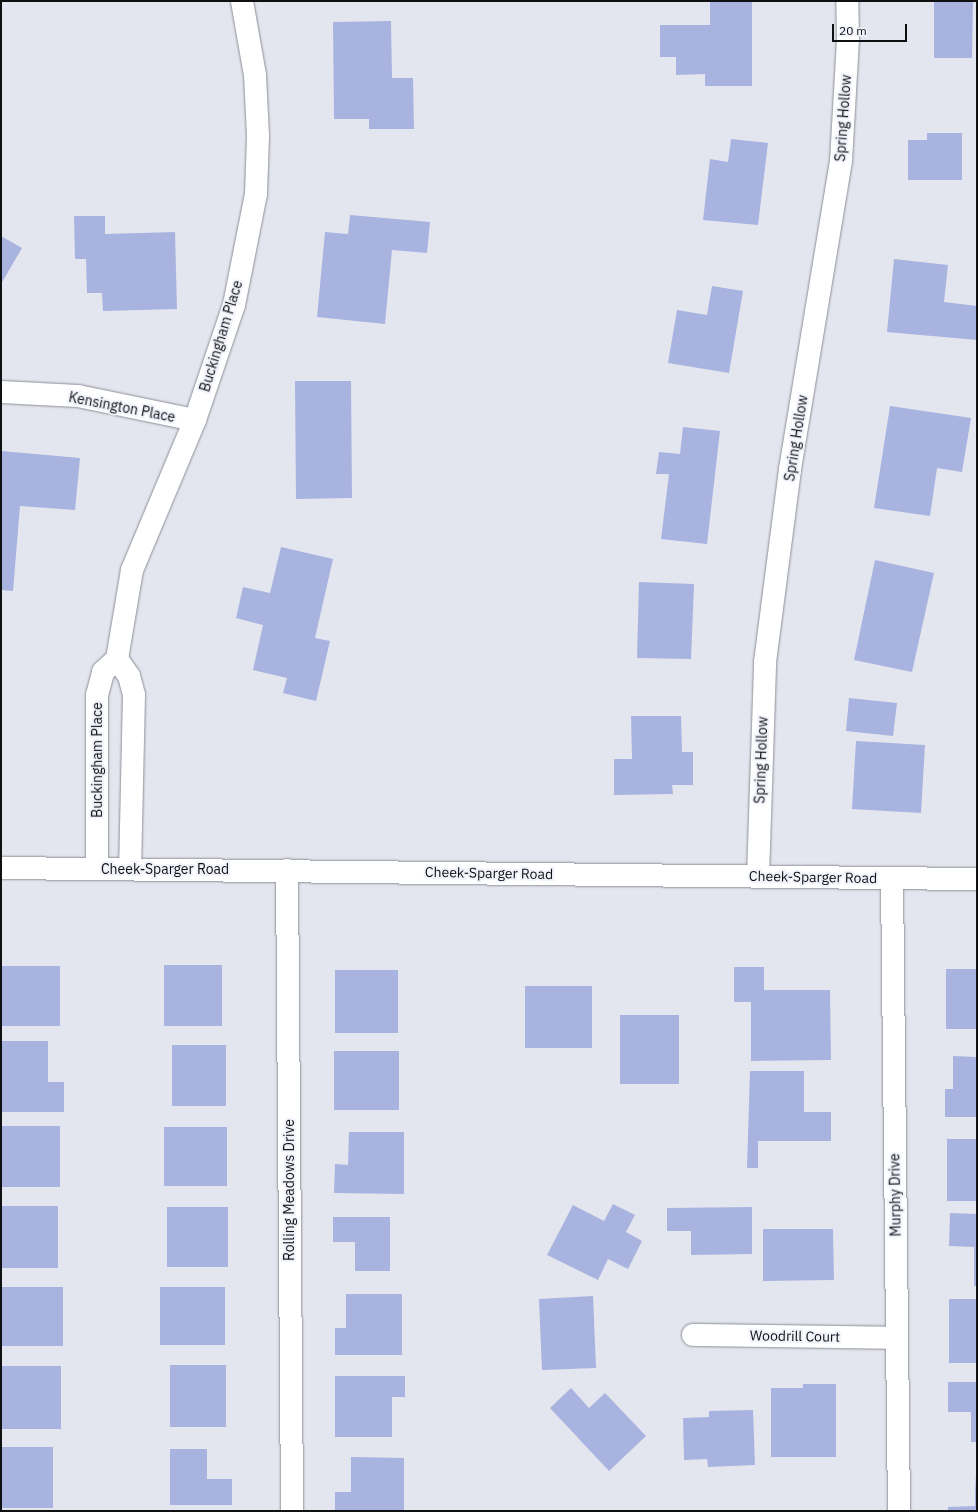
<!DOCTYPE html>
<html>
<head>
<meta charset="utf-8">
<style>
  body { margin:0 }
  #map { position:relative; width:978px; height:1512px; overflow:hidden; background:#e4e6ef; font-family:"IBM Plex Sans",sans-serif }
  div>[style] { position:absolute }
  .building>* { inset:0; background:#a9b3e0 }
  .roads { filter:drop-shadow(0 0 1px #8d8f97) drop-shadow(0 0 1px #8d8f97) }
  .minor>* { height:22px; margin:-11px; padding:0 11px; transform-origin:11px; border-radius:11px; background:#fff }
  .major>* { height:22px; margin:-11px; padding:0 11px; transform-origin:11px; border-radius:11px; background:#fff }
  span { translate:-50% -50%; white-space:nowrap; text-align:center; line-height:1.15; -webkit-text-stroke:4px #f1f3fc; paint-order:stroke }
  .street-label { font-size:14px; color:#0f1012 }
  .frame { position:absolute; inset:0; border:2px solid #0f1012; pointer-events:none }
  .scale { position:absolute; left:832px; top:24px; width:75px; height:18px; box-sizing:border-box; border:2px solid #0f1012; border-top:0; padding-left:5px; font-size:12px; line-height:14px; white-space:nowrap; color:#0f1012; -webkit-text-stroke:3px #f1f3fc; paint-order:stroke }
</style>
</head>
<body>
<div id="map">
  <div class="building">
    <i style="clip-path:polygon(710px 1px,752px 1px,752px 86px,705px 86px,705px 74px,676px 75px,676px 57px,660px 57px,660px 25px,710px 25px)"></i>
    <i style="clip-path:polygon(934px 1px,973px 1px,972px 58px,934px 58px)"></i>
    <i style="clip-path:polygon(391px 21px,392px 78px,413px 78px,414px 129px,369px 129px,369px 119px,334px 119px,333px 22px)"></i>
    <i style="clip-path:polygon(927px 133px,962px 133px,962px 180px,908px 180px,908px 140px,927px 140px)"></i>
    <i style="clip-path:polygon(731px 139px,768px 143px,758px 225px,703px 220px,710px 159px,728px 162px)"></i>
    <i style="clip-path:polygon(350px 215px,430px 222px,427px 253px,392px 250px,385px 324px,317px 317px,325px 232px,348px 234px)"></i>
    <i style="clip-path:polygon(74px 216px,105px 216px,105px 234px,175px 232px,177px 309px,103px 311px,102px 293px,87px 293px,86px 259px,75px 259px)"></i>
    <i style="clip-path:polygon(1px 236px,22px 248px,1px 284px)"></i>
    <i style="clip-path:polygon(894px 259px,948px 265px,944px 302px,977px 306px,977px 340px,887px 332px)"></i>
    <i style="clip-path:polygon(712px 286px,743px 291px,729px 373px,668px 363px,677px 310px,707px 315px)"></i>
    <i style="clip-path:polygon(295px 381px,351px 381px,352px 498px,296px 499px)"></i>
    <i style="clip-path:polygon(890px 406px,971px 418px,962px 472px,937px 468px,930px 516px,874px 508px)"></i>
    <i style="clip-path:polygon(683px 427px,720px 431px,707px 544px,661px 539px,669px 474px,656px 474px,659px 452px,680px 454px)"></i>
    <i style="clip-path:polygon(1px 451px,80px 458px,75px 510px,20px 506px,13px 591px,1px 590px)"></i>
    <i style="clip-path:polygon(281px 547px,333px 559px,315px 638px,330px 641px,316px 701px,283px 693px,287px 678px,253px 670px,263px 625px,236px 618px,243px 587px,270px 593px)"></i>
    <i style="clip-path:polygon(875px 560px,934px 573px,912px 672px,854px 660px)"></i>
    <i style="clip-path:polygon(639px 582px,694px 584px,691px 659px,637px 658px)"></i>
    <i style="clip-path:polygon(849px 698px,897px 703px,893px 736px,846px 731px)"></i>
    <i style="clip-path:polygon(631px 716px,681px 716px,682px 752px,693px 752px,693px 785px,672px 785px,673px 794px,614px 795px,614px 759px,632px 759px)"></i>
    <i style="clip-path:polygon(856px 741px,925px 745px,921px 813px,852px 809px)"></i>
    <i style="clip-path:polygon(164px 965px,222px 965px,222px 1026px,164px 1026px)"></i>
    <i style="clip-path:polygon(1px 966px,60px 966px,60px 1026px,1px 1026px)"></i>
    <i style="clip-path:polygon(734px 967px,764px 967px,764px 990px,830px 990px,831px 1060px,751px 1061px,751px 1002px,734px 1002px)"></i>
    <i style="clip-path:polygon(946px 969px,977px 969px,977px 1029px,946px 1029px)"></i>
    <i style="clip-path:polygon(335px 970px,398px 970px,398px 1033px,335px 1033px)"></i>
    <i style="clip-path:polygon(525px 986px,592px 986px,592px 1048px,525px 1048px)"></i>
    <i style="clip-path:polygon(620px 1015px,679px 1015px,679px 1084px,620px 1084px)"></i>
    <i style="clip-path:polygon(1px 1041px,48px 1041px,48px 1082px,64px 1082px,64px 1112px,1px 1112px)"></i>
    <i style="clip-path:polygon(172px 1045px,226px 1045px,226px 1106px,172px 1106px)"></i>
    <i style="clip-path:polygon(334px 1051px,399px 1051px,399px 1110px,334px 1110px)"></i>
    <i style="clip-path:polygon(953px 1056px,977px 1057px,977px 1117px,945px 1117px,945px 1089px,953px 1089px)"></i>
    <i style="clip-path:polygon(750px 1071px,804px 1071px,804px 1112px,831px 1112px,831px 1141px,758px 1141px,758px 1168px,747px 1168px)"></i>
    <i style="clip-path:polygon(2px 1126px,60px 1126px,60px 1187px,1px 1187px)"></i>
    <i style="clip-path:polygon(164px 1127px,227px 1127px,227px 1186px,164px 1186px)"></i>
    <i style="clip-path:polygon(349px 1132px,404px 1132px,404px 1194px,334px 1193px,335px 1164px,348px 1165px)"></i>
    <i style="clip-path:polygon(947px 1139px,977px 1139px,977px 1201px,947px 1201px)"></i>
    <i style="clip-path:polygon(613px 1204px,635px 1215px,626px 1232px,642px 1241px,628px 1269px,608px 1259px,598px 1280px,547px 1255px,573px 1205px,604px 1221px)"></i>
    <i style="clip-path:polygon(2px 1206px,58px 1206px,58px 1268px,2px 1268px)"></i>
    <i style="clip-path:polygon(167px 1207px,228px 1207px,228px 1267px,167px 1267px)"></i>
    <i style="clip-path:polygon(752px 1207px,752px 1254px,691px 1255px,691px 1231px,667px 1231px,667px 1208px)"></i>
    <i style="clip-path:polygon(950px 1213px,977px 1214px,977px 1286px,974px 1286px,974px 1247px,949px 1246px)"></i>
    <i style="clip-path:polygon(333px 1217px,390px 1217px,390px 1271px,355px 1271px,355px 1242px,333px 1242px)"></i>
    <i style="clip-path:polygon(763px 1229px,833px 1229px,834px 1280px,763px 1281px)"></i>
    <i style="clip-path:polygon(1px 1287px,63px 1287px,63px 1346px,1px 1346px)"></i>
    <i style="clip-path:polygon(160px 1287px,225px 1287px,225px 1345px,160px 1345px)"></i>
    <i style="clip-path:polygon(346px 1294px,402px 1294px,402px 1355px,335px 1355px,335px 1328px,346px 1328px)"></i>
    <i style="clip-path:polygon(593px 1296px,596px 1368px,542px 1370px,539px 1299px)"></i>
    <i style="clip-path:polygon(949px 1299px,977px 1299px,977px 1363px,949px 1363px)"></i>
    <i style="clip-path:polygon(170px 1365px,226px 1365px,226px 1427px,170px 1427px)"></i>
    <i style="clip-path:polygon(1px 1366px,61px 1366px,61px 1429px,1px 1429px)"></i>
    <i style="clip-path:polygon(335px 1376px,405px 1376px,405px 1397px,392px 1397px,392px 1437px,335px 1437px)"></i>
    <i style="clip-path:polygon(948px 1382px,977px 1382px,977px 1442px,971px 1442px,971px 1412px,948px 1412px)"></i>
    <i style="clip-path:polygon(803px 1384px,836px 1384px,836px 1457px,771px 1457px,771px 1388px,803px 1388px)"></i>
    <i style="clip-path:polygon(571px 1388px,589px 1408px,605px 1393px,646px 1436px,609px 1471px,550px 1408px)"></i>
    <i style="clip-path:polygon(753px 1410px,755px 1465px,708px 1467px,707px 1459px,684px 1460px,683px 1418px,709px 1417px,709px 1411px)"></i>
    <i style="clip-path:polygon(1px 1447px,53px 1447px,53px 1508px,1px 1508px)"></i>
    <i style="clip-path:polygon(170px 1449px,207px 1449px,207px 1479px,232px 1479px,232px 1505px,170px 1505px)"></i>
    <i style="clip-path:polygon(351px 1457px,404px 1458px,404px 1511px,335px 1511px,335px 1492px,351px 1492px)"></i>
    <i style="clip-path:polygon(975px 1473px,977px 1511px,948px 1511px,948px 1507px,975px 1506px)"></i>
  </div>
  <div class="roads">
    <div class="minor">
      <i style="left:1px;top:392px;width:77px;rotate:3deg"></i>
      <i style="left:78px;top:396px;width:119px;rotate:11.6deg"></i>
      <i style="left:117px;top:659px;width:21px;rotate:55deg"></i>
      <i style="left:129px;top:676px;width:20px;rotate:75deg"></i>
      <i style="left:134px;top:695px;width:174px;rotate:91.3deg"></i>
      <i style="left:97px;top:869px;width:174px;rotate:-90deg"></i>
      <i style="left:97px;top:695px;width:24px;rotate:-75deg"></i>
      <i style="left:103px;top:672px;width:19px;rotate:-43deg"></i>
      <i style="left:117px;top:659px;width:90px;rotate:-80.4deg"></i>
      <i style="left:132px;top:570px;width:163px;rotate:-67.2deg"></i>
      <i style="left:195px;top:420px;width:121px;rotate:-71.3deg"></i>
      <i style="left:234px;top:305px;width:113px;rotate:-78.8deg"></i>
      <i style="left:256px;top:194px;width:58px;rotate:-88deg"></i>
      <i style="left:258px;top:136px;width:61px;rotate:-92.8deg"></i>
      <i style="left:255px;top:75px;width:75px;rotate:-100deg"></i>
      <i style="left:287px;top:870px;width:641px;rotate:89.55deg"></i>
      <i style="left:758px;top:877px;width:215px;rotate:-88.1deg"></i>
      <i style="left:765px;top:662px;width:195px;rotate:-82.6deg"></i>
      <i style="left:790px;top:469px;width:312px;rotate:-80.6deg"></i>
      <i style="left:841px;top:161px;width:121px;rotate:-86.7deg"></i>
      <i style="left:848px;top:40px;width:39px;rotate:-91deg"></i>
      <i style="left:892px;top:878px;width:633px;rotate:89.37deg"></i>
      <i style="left:693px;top:1335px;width:204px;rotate:0.8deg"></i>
    </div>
    <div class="major">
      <i style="left:1px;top:868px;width:976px;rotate:0.65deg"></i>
    </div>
  </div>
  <div class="street-label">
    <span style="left:843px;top:118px;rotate:-86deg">Spring Hollow</span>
    <span style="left:221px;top:336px;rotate:-73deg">Buckingham Place</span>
    <span style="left:122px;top:407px;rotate:11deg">Kensington Place</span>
    <span style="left:796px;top:438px;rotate:-81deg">Spring Hollow</span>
    <span style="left:97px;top:760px;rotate:-90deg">Buckingham Place</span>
    <span style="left:761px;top:760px;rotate:-88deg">Spring Hollow</span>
    <span style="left:165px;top:869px">Cheek-Sparger Road</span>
    <span style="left:489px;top:873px;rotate:1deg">Cheek-Sparger Road</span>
    <span style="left:813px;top:877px;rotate:1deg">Cheek-Sparger Road</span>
    <span style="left:289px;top:1190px;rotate:-90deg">Rolling Meadows Drive</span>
    <span style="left:895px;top:1195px;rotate:-91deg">Murphy Drive</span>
    <span style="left:795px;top:1336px;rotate:1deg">Woodrill Court</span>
  </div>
  <div class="frame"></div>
  <div class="scale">20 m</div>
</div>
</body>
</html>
